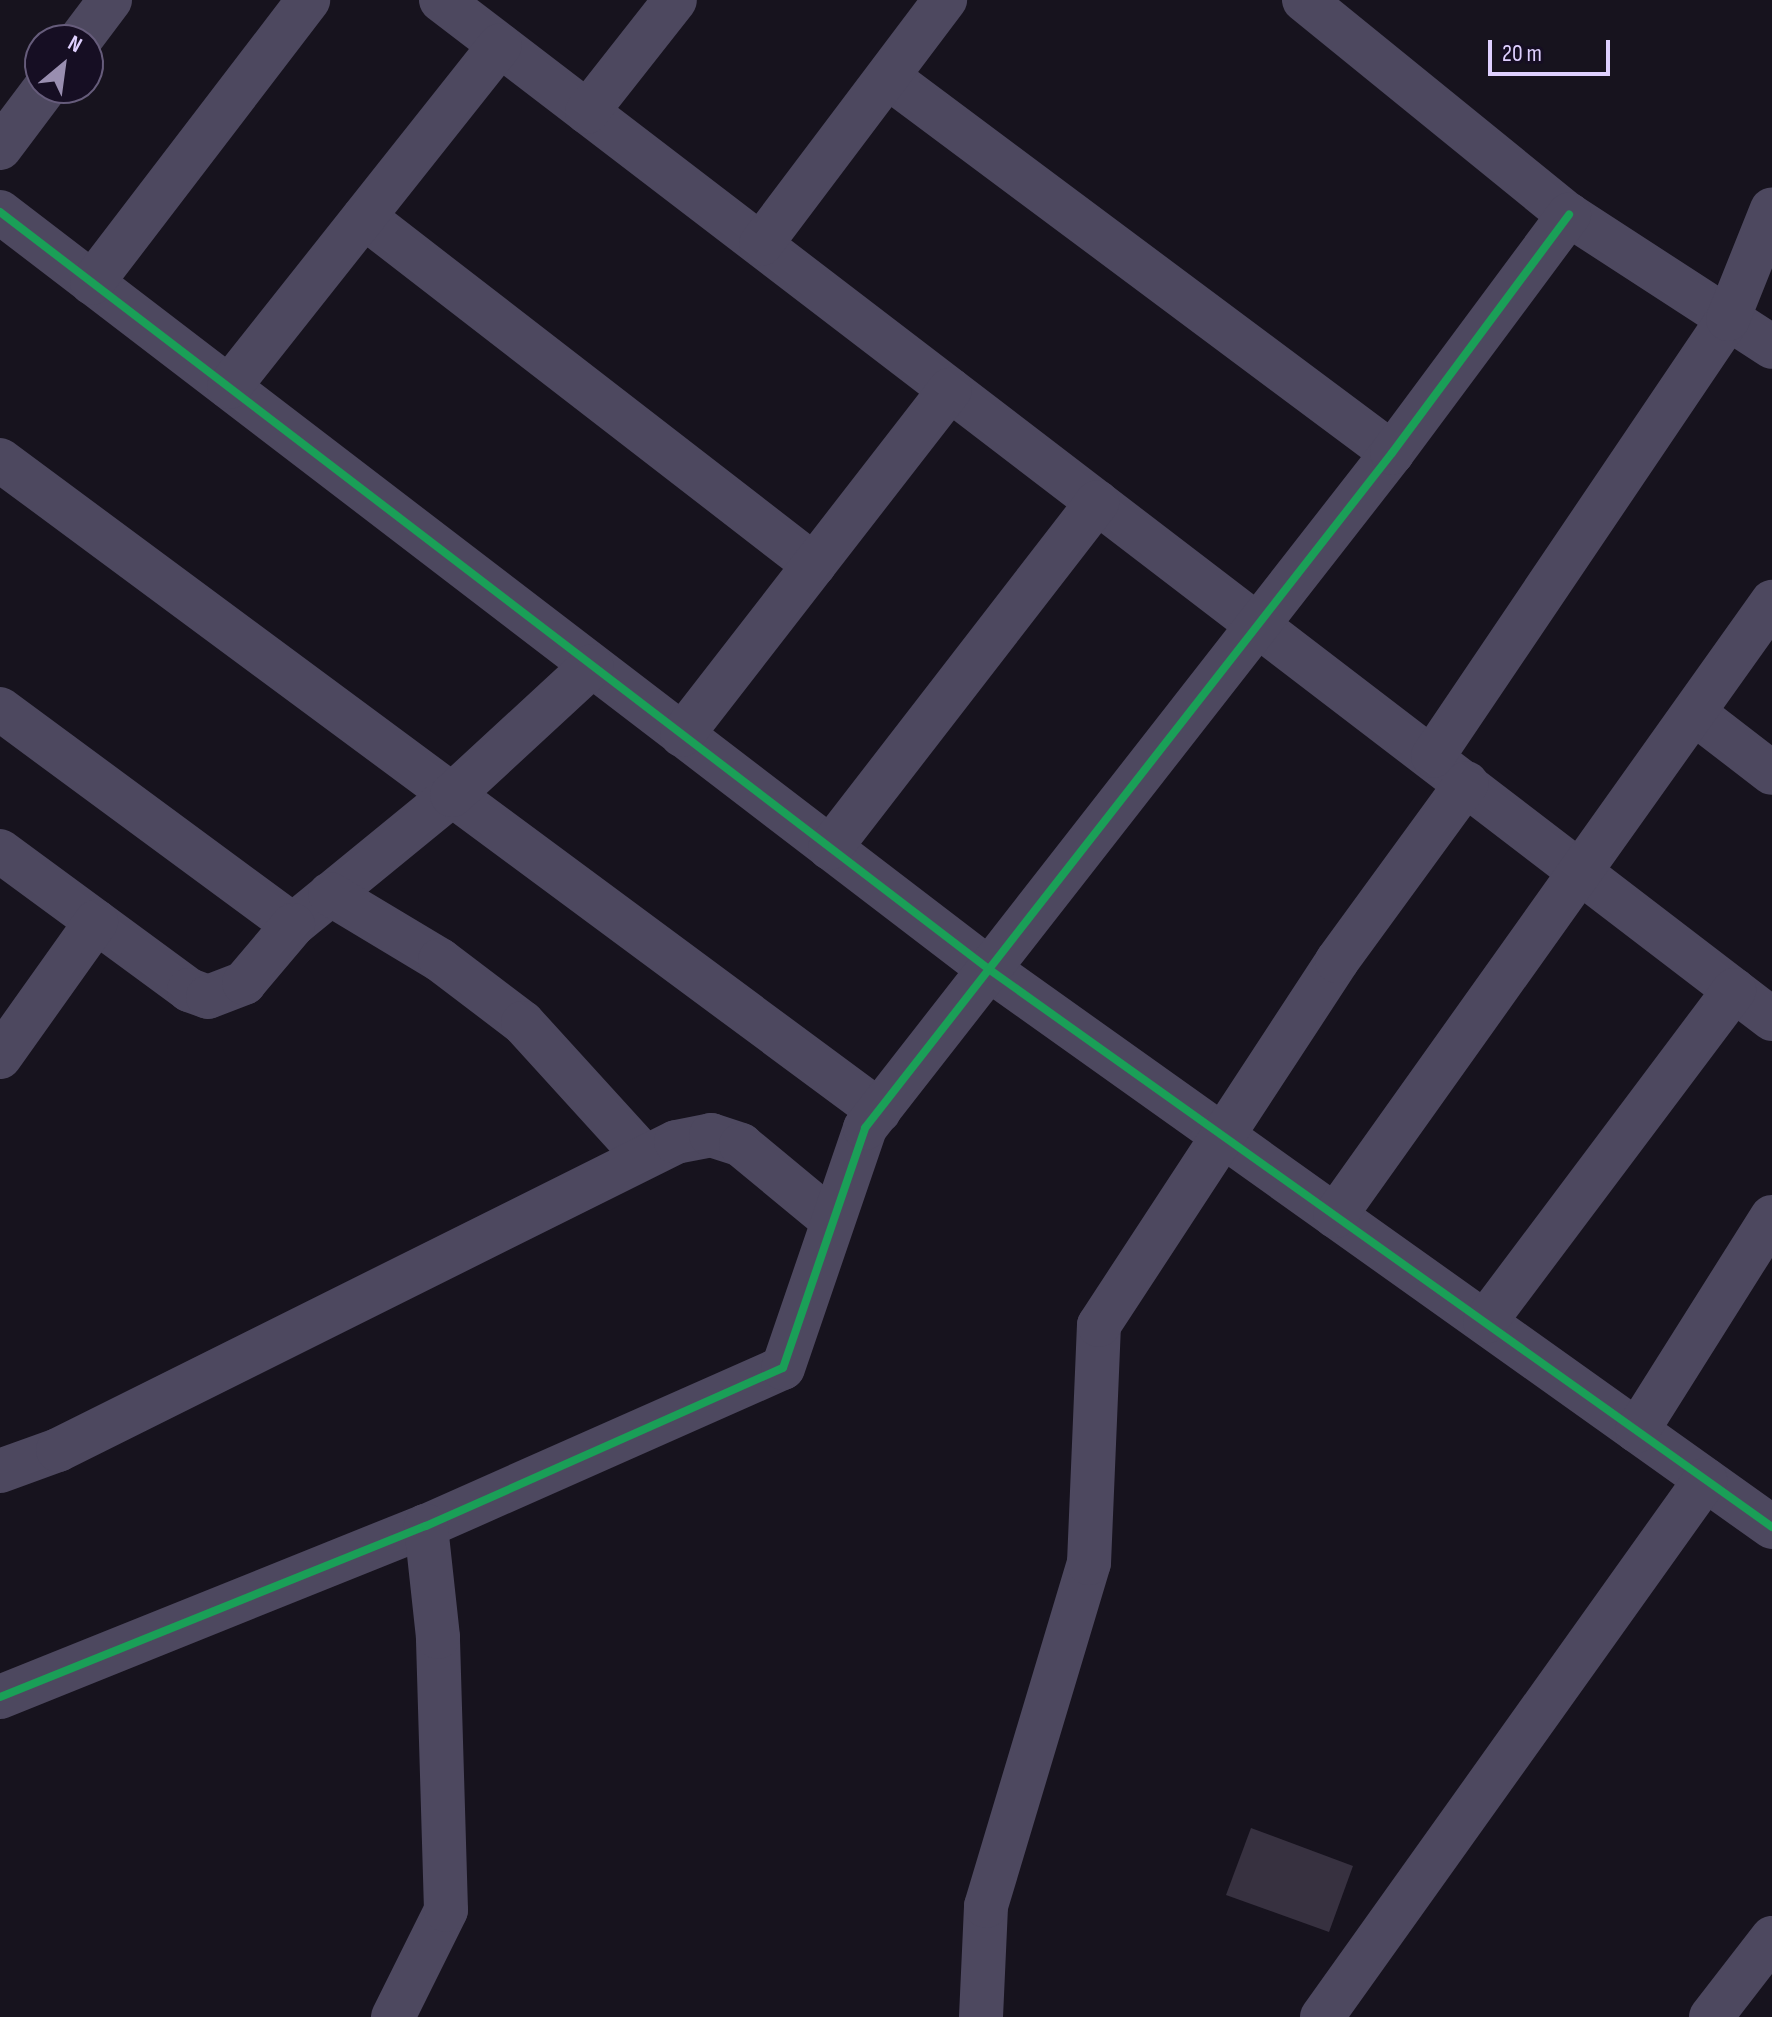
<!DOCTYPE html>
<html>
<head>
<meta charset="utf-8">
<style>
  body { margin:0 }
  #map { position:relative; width:1772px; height:2017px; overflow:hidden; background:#17131e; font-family:"Sofia Sans Condensed",sans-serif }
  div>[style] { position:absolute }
  .building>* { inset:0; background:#373140 }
  .minor>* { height:44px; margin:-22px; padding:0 22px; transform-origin:22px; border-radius:22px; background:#4d485f }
  .cycleway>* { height:8px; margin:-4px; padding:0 4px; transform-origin:4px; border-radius:4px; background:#1a9f57 }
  span { translate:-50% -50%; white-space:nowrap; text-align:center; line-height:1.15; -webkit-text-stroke:7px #160e23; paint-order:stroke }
  .north { position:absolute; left:24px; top:24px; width:80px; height:80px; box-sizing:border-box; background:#160e23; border:2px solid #665c7b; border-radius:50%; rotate:29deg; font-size:22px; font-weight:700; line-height:32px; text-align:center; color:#dfd0ff }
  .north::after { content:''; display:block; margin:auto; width:28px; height:36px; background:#998eb0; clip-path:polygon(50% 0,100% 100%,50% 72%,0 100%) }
  .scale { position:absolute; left:1488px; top:40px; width:122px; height:36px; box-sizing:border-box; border:4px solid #dfd0ff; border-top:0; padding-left:10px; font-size:24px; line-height:28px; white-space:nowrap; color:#dfd0ff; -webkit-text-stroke:6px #160e23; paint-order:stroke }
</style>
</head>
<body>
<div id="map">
  <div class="building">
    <i style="clip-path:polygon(1251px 1828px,1353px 1866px,1329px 1932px,1226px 1895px)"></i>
  </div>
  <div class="minor">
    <i style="left:441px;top:0;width:1676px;rotate:37.44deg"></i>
    <i style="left:1304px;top:0;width:341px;rotate:39.1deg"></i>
    <i style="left:1569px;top:215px;width:242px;rotate:33deg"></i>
    <i style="left:80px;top:40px;width:50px;rotate:-53.1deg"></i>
    <i style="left:888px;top:77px;width:629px;rotate:36.72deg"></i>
    <i style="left:587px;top:112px;width:142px;rotate:-51.8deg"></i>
    <i style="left:0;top:148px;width:75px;rotate:-53.1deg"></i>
    <i style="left:0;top:212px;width:1247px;rotate:37.44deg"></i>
    <i style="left:990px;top:970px;width:960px;rotate:35.46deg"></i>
    <i style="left:364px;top:217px;width:569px;rotate:37.72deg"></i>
    <i style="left:761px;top:244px;width:306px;rotate:-53deg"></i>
    <i style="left:92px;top:283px;width:356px;rotate:-52.6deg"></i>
    <i style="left:229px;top:387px;width:436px;rotate:-51.6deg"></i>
    <i style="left:0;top:460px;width:1094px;rotate:36.52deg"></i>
    <i style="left:0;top:709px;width:364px;rotate:36.4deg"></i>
    <i style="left:293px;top:925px;width:205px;rotate:-39.3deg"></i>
    <i style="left:452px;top:795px;width:190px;rotate:-42.7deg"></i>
    <i style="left:1694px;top:713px;width:98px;rotate:37.6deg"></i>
    <i style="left:682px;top:735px;width:437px;rotate:-52.2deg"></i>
    <i style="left:1433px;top:756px;width:527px;rotate:-55.98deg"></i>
    <i style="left:1728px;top:319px;width:118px;rotate:-68.2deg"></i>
    <i style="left:830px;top:848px;width:437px;rotate:-52.3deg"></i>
    <i style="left:0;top:851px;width:235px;rotate:36.3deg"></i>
    <i style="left:189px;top:990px;width:20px;rotate:20deg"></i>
    <i style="left:208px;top:997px;width:39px;rotate:-21deg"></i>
    <i style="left:244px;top:983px;width:76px;rotate:-49.8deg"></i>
    <i style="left:330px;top:894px;width:128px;rotate:31deg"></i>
    <i style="left:440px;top:960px;width:104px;rotate:37.2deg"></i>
    <i style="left:523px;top:1023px;width:178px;rotate:47.7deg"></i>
    <i style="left:0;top:1057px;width:166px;rotate:-54.6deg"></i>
    <i style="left:1335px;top:1216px;width:754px;rotate:-54.56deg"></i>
    <i style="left:1485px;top:1322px;width:415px;rotate:-53.1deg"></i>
    <i style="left:1637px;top:1431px;width:253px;rotate:-57.8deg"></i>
    <i style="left:0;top:1471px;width:62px;rotate:-19.9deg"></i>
    <i style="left:58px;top:1450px;width:690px;rotate:-26.49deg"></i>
    <i style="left:676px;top:1142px;width:36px;rotate:-11deg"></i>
    <i style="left:711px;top:1135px;width:32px;rotate:18deg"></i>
    <i style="left:741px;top:1145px;width:119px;rotate:39.6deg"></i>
    <i style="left:0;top:1697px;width:459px;rotate:-21.9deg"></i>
    <i style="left:426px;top:1526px;width:390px;rotate:-23.9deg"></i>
    <i style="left:783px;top:1368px;width:254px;rotate:-71.1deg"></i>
    <i style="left:865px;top:1128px;width:856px;rotate:-52.02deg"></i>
    <i style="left:1392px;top:453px;width:297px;rotate:-53.4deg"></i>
    <i style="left:393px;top:2017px;width:119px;rotate:-63.6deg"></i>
    <i style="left:446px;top:1910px;width:273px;rotate:-91.7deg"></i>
    <i style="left:438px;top:1637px;width:112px;rotate:-96.2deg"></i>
    <i style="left:981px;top:2017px;width:111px;rotate:-87.4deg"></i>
    <i style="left:986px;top:1906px;width:358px;rotate:-73.3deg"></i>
    <i style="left:1089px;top:1563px;width:238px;rotate:-87.6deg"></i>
    <i style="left:1099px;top:1325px;width:435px;rotate:-56.8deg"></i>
    <i style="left:1337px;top:961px;width:220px;rotate:-53.9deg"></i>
    <i style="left:1322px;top:2017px;width:660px;rotate:-54.5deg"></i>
    <i style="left:1711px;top:2017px;width:100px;rotate:-52.3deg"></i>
  </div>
  <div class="cycleway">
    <i style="left:0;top:212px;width:1247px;rotate:37.44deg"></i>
    <i style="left:990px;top:970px;width:960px;rotate:35.46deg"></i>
    <i style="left:0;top:1697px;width:459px;rotate:-21.9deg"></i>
    <i style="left:426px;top:1526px;width:390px;rotate:-23.9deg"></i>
    <i style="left:783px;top:1368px;width:254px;rotate:-71.1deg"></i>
    <i style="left:865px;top:1128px;width:856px;rotate:-52.02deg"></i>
    <i style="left:1392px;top:453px;width:297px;rotate:-53.4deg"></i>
  </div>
  <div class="north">N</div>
  <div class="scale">20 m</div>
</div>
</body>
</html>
